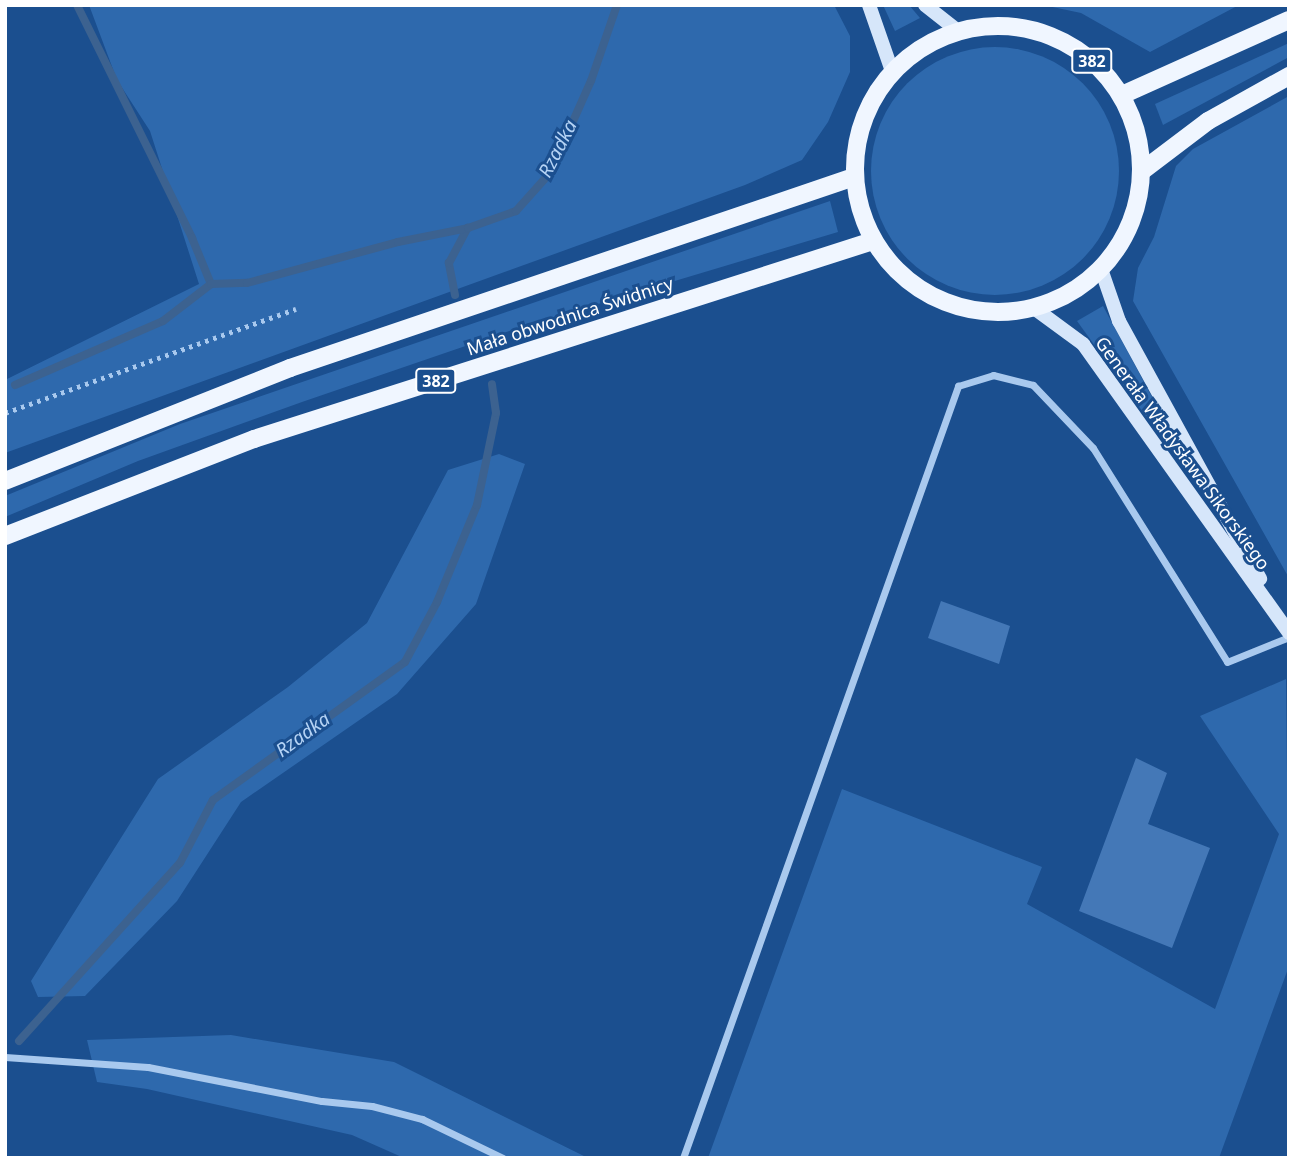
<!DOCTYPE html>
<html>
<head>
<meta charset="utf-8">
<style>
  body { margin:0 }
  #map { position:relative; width:1294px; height:1163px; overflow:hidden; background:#1b4f8f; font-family:"Noto Sans",sans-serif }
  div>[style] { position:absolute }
  .green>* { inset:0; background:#2e69ad }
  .round { border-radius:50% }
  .stream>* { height:8px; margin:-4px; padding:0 4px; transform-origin:4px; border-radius:4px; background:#3c6290 }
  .building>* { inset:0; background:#4478b7 }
  .path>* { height:4.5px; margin-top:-2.25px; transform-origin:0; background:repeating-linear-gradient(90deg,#a9c9ee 0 3.5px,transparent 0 8.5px) }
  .street>* { height:7px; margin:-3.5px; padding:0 3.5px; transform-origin:3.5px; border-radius:3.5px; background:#a9c9ee }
  .secondary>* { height:14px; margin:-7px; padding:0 7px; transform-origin:7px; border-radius:7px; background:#d6e6fa }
  .primary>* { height:18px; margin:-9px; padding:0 9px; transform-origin:9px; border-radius:9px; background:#f0f6ff }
  .primary>.ring { margin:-9px; padding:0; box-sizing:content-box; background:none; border:18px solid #f0f6ff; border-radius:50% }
  span { translate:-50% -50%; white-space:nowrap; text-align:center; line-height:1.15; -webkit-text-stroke:6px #1b4f8f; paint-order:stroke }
  .shield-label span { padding:2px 5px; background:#1b4f8f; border:2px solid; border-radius:5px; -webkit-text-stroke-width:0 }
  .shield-label { font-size:16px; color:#fff; font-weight:700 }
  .street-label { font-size:18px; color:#fff }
  .water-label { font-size:19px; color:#b5d3f5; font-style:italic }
  .frame { position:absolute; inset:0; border:7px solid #fff; pointer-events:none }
</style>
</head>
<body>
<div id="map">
  <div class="green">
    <i style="clip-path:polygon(89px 5px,834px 5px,850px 36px,850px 72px,828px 122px,802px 160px,745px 185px,5px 453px,5px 380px,199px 284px,150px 131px,117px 80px)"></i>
    <i style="clip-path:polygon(883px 5px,909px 5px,920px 18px,895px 31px)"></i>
    <i style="clip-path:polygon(1043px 5px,1239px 5px,1150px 52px,1081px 13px)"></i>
    <i style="clip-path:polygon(1289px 43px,1289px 57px,1163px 125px,1155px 104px)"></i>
    <i class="round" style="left:871px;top:47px;width:248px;height:248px"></i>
    <i style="clip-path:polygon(1289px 96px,1289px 578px,1133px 301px,1138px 268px,1154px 237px,1176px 166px,1193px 149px)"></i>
    <i style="clip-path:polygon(830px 201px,838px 232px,518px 328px,302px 402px,138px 461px,5px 517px,5px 496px,180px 424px)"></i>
    <i style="clip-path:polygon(1103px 306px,1185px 458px,1179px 462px,1077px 321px)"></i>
    <i style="clip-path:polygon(499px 454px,525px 464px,476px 604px,397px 694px,241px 802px,177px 901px,85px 996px,38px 997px,31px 981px,158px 779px,288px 687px,367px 623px,448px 470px)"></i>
    <i style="clip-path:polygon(1286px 679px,1289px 966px,1219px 1158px,708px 1158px,842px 789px,1042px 867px,1027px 904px,1215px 1009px,1279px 834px,1200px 716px)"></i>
    <i style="clip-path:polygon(231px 1035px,394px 1062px,588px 1158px,404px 1158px,352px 1135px,147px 1089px,97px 1082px,87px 1040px)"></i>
  </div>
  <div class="stream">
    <i style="left:77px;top:5px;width:260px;rotate:63.7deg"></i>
    <i style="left:192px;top:238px;width:50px;rotate:67.6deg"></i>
    <i style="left:455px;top:295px;width:33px;rotate:-101deg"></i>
    <i style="left:449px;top:263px;width:40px;rotate:-62deg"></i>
    <i style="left:15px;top:385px;width:161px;rotate:-23.4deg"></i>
    <i style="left:163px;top:321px;width:61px;rotate:-37.6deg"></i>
    <i style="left:211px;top:284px;width:36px;rotate:-2deg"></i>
    <i style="left:247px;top:283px;width:156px;rotate:-15.2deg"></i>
    <i style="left:398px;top:242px;width:71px;rotate:-11.3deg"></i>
    <i style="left:468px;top:228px;width:51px;rotate:-19.5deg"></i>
    <i style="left:516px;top:211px;width:51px;rotate:-48.2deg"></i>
    <i style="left:550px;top:173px;width:101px;rotate:-66deg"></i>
    <i style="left:591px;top:81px;width:80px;rotate:-71.1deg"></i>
    <i style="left:19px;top:1041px;width:240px;rotate:-47.9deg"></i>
    <i style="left:180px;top:863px;width:71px;rotate:-62.4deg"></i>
    <i style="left:213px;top:800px;width:236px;rotate:-35.7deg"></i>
    <i style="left:405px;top:662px;width:68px;rotate:-61.9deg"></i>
    <i style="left:437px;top:602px;width:105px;rotate:-67.6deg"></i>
    <i style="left:477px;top:505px;width:94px;rotate:-78.3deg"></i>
    <i style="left:496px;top:413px;width:29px;rotate:-98deg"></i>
  </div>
  <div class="building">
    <i style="clip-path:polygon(941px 601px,1010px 626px,999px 664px,928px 638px)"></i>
    <i style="clip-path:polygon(1136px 758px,1167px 773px,1148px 824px,1210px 848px,1172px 948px,1079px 911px)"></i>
  </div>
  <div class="path">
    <i style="left:5px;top:413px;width:309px;rotate:-19.7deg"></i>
  </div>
  <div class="street">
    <i style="left:5px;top:1057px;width:143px;rotate:4deg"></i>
    <i style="left:148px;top:1067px;width:177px;rotate:11.1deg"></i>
    <i style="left:322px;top:1101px;width:50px;rotate:5.7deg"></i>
    <i style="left:372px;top:1106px;width:52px;rotate:14.6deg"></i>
    <i style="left:422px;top:1119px;width:90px;rotate:25.7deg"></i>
    <i style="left:683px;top:1158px;width:820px;rotate:-70.39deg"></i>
    <i style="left:958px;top:386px;width:37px;rotate:-17deg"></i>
    <i style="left:993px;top:375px;width:41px;rotate:14deg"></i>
    <i style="left:1033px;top:385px;width:87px;rotate:46.4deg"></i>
    <i style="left:1093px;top:448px;width:252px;rotate:57.9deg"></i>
    <i style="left:1227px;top:662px;width:67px;rotate:-22deg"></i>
  </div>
  <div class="secondary">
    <i style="left:869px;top:5px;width:70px;rotate:70.8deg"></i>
    <i style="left:925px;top:5px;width:42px;rotate:38.2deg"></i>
    <i style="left:1101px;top:269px;width:55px;rotate:70.9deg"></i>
    <i style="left:1119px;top:321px;width:294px;rotate:61.3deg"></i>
    <i style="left:1034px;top:308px;width:61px;rotate:36.3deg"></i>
    <i style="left:1083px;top:344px;width:355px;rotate:54.5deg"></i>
  </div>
  <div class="primary">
    <i class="ring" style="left:855px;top:26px;width:268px;height:268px"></i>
    <i style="left:1122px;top:95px;width:183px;rotate:-24.2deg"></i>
    <i style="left:1142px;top:171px;width:83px;rotate:-37.1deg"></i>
    <i style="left:1208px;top:121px;width:93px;rotate:-29.1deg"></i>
    <i style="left:5px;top:481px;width:307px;rotate:-21.6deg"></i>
    <i style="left:290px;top:368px;width:595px;rotate:-18.71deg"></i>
    <i style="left:5px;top:536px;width:267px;rotate:-21.3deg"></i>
    <i style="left:254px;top:439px;width:650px;rotate:-17.74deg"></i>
  </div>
  <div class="shield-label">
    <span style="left:1092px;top:61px">382</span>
    <span style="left:436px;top:381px">382</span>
  </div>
  <div class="street-label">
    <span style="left:570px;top:316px;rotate:-18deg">Mała obwodnica Świdnicy</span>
    <span style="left:1183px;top:453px;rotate:54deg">Generała Władysława Sikorskiego</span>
  </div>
  <div class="water-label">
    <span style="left:558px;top:149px;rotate:-63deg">Rzadka</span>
    <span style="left:303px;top:735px;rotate:-36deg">Rzadka</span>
  </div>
  <div class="frame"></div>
</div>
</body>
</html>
